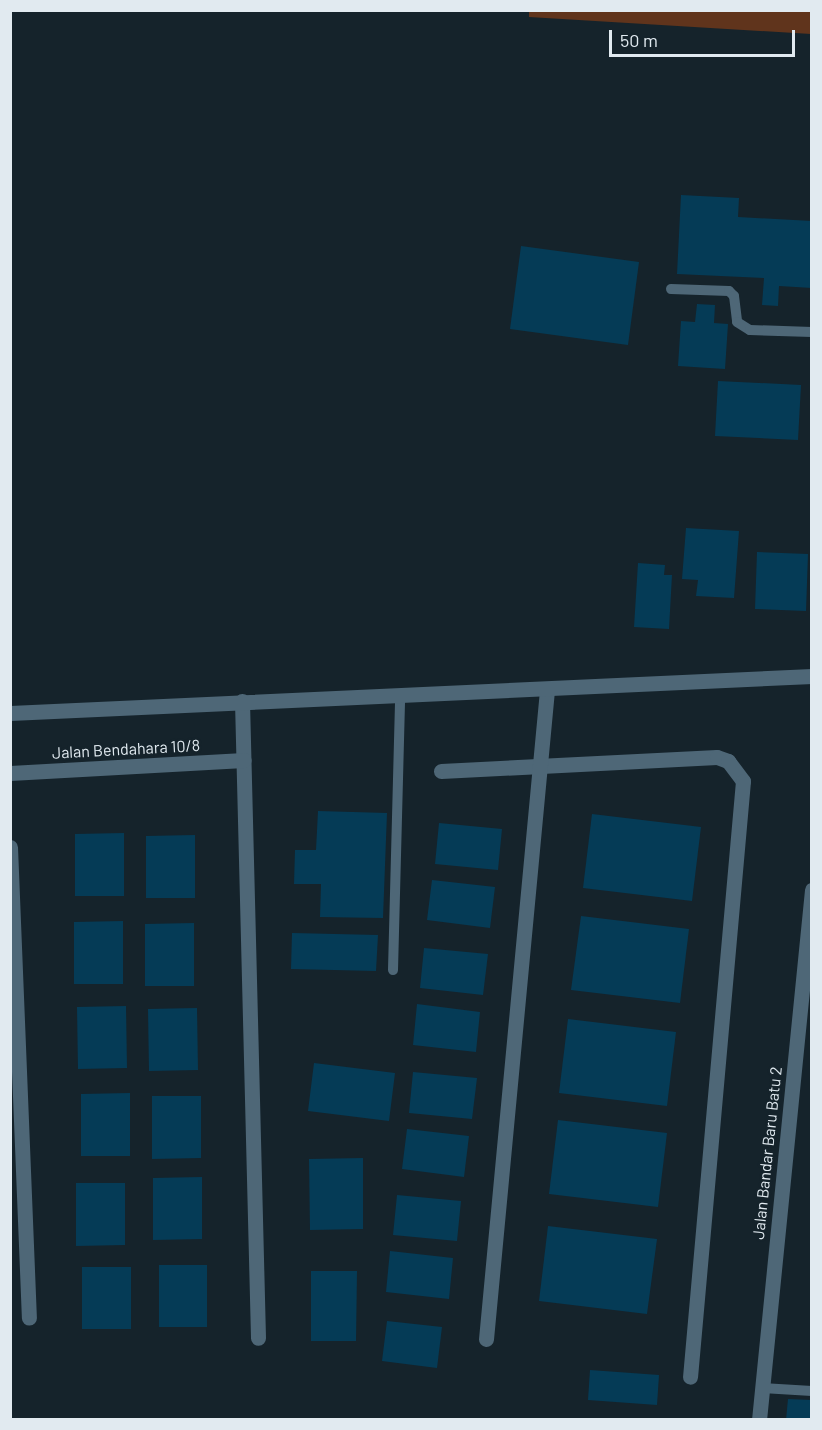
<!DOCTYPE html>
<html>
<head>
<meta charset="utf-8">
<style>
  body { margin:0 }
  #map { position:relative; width:822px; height:1430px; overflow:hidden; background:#15232b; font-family:Barlow,sans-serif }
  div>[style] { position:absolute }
  .green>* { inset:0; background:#60341c }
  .building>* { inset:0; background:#053b56 }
  .service>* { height:10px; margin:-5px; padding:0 5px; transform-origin:5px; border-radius:5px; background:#4e6777 }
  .minor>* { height:15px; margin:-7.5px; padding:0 7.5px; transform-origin:7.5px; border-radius:7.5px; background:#4e6777 }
  .tertiary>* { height:15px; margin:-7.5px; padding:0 7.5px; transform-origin:7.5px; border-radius:7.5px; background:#4e6777 }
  span { translate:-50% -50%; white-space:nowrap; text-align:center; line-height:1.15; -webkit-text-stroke:5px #15232b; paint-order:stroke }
  .street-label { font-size:16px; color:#e1eaf0 }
  .frame { position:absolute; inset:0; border:12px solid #e1eaf0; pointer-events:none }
  .scale { position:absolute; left:609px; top:30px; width:186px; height:27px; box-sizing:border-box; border:3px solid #e1eaf0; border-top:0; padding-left:8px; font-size:18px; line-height:21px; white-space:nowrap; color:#e1eaf0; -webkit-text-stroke:4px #15232b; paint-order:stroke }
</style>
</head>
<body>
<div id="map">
  <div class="green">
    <i style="clip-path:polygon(529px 11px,811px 11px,811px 34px,529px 17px)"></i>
  </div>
  <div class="building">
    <i style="clip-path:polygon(681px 195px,739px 198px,738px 217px,812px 221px,812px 288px,779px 286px,778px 306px,762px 305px,764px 278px,677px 274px)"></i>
    <i style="clip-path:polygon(521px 246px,639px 262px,628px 345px,510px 329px)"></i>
    <i style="clip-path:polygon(697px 304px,715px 305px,714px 323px,728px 324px,725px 369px,678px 366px,681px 321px,695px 322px)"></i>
    <i style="clip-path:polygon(718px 381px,801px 385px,798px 440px,715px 436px)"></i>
    <i style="clip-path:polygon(686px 528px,739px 531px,734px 598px,696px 596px,698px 580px,682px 579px)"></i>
    <i style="clip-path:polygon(757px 552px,808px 554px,806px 611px,755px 609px)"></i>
    <i style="clip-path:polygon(638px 563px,665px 565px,664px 575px,672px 575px,669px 629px,634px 627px)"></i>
    <i style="clip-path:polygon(318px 811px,387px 813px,383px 918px,320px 917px,321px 884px,294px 884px,295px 850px,316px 850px)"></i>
    <i style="clip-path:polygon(592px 814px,701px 827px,692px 901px,583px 888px)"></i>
    <i style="clip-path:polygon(439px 823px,502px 829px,498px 870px,435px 864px)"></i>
    <i style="clip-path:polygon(124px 833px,124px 896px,75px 896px,75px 834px)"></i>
    <i style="clip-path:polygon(195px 835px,195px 898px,146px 898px,146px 836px)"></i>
    <i style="clip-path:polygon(432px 880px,495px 887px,490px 928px,427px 920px)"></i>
    <i style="clip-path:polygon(581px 916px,689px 929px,680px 1003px,571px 990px)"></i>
    <i style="clip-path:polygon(123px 921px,123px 984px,74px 984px,74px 922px)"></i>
    <i style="clip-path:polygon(194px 923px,194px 986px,145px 986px,145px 924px)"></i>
    <i style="clip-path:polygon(292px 933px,378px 935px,376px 971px,291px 969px)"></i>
    <i style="clip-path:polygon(424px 948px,488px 954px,483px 995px,420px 988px)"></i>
    <i style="clip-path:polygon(417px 1004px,480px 1012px,476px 1052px,413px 1045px)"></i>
    <i style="clip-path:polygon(126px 1006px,127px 1068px,78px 1069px,77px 1007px)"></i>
    <i style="clip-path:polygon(197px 1008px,198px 1070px,149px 1071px,148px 1009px)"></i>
    <i style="clip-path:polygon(568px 1019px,676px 1032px,667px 1106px,559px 1093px)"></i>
    <i style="clip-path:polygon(314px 1063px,395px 1073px,389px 1121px,308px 1111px)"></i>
    <i style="clip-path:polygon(413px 1072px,477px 1078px,472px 1119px,409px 1113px)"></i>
    <i style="clip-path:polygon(130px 1093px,130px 1156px,81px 1156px,81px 1094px)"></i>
    <i style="clip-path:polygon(152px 1096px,201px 1096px,201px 1158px,152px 1159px)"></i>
    <i style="clip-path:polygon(558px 1120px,667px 1133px,658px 1207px,549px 1194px)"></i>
    <i style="clip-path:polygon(407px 1129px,469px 1136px,464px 1177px,402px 1169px)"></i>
    <i style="clip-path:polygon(363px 1158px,363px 1229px,310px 1230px,309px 1159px)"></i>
    <i style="clip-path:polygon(202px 1177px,202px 1239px,153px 1240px,153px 1178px)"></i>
    <i style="clip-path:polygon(76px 1183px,125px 1183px,125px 1245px,76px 1246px)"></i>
    <i style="clip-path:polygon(397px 1195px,461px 1201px,457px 1241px,393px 1235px)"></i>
    <i style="clip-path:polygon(548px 1226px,657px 1239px,647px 1314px,539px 1301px)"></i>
    <i style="clip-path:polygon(390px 1251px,453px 1258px,449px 1299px,386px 1292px)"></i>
    <i style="clip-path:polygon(159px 1265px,207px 1265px,207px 1327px,159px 1327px)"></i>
    <i style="clip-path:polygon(82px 1267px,131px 1267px,131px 1329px,82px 1329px)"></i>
    <i style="clip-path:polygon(311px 1271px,357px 1271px,356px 1341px,311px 1341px)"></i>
    <i style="clip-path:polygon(387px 1321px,442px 1327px,437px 1368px,382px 1361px)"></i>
    <i style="clip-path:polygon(590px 1370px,659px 1375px,657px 1405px,588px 1400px)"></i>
    <i style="clip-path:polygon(788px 1399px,812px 1400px,812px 1420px,786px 1420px)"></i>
  </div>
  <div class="service">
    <i style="left:671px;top:289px;width:58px;rotate:2deg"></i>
    <i style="left:729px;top:291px;width:7px;rotate:45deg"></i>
    <i style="left:734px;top:296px;width:26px;rotate:83deg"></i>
    <i style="left:737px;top:322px;width:15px;rotate:32deg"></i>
    <i style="left:750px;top:330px;width:62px;rotate:1.8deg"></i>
    <i style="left:393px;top:970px;width:275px;rotate:-88.5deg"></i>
    <i style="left:762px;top:1388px;width:50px;rotate:3.4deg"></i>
  </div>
  <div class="minor">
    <i style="left:242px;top:701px;width:637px;rotate:88.56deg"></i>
    <i style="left:441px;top:771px;width:276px;rotate:-2.9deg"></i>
    <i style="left:717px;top:757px;width:12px;rotate:20deg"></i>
    <i style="left:728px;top:761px;width:25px;rotate:53deg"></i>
    <i style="left:743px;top:781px;width:598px;rotate:95.08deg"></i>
    <i style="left:10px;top:773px;width:234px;rotate:-3.2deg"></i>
    <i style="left:10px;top:847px;width:471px;rotate:87.7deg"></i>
    <i style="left:486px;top:1339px;width:652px;rotate:-84.63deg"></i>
    <i style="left:759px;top:1420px;width:533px;rotate:-84.29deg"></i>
  </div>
  <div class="tertiary">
    <i style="left:10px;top:713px;width:803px;rotate:-2.64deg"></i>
  </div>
  <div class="street-label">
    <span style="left:126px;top:749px;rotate:-3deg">Jalan Bendahara 10/8</span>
    <span style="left:767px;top:1153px;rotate:-84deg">Jalan Bandar Baru Batu 2</span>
  </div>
  <div class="frame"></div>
  <div class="scale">50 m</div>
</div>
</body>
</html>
